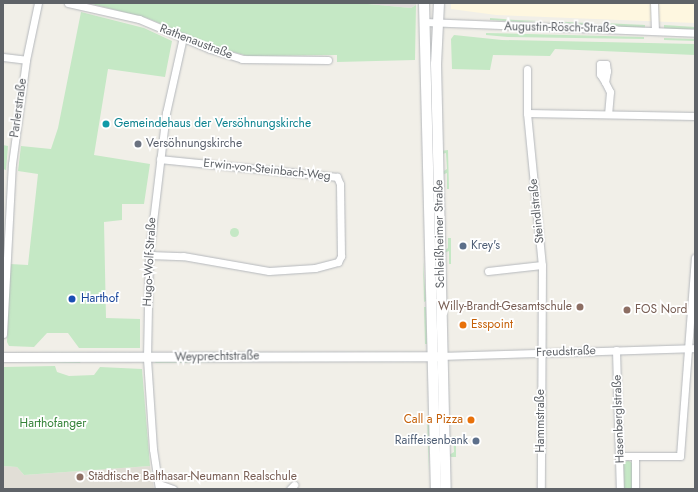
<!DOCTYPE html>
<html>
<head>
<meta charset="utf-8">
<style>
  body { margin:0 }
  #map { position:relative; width:698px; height:492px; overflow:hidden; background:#f1efe8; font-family:Jost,sans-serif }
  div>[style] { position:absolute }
  .commercial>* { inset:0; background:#fef7e0 }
  .industrial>* { inset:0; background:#e0deda }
  .education>* { inset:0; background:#e1ded6 }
  .green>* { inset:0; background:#c5e8c5 }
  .round { border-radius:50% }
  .roads { filter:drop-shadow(0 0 1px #b5b8bc) drop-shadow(0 0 1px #b5b8bc) }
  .minor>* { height:7px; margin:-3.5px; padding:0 3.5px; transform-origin:3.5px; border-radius:3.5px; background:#fff }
  .tertiary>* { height:9px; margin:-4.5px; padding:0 4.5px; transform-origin:4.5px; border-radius:4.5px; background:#fff }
  .secondary>* { height:10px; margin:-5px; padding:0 5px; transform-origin:5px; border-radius:5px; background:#fff }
  .dots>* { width:11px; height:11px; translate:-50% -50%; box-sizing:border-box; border:2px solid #fff; border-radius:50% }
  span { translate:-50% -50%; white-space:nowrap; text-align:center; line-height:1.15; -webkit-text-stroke:3.5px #fff; paint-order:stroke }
  .street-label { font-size:12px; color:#5f6368 }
  .culture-label { font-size:12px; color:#0d838f }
  .left { translate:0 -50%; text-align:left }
  .worship-label { font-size:12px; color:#5b616d }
  .service-label { font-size:12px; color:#4e5e75 }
  .right { translate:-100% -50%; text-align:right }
  .transit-label { font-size:12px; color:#164399 }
  .education-label { font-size:12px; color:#785e54 }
  .food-label { font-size:12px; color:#c56008 }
  .park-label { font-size:12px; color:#348238 }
  .frame { position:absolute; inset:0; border:4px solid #5f6368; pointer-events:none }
</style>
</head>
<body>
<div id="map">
  <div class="commercial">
    <i style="clip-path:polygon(451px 3px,695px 3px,695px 23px,496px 15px,451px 9px)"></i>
  </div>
  <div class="industrial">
    <i style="clip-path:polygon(357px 3px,416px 3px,416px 5px,411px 8px)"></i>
  </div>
  <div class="education">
    <i style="clip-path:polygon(3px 466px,17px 467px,24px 475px,150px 466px,154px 489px,3px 489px)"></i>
  </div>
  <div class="green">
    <i style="clip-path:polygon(88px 3px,357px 3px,411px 8px,416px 5px,415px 60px,337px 62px,337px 55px,248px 56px,218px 48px,147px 18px)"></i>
    <i style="clip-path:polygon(81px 12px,144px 28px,172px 41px,165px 77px,108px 69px,94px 155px,150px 164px,144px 204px,122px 204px,122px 220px,104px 222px,106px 318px,140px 319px,140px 348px,79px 348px,68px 333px,47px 333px,34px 347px,9px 346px,7px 342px,10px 264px,28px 265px,38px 174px,18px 171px,21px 146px,51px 149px,58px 128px)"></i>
    <i style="clip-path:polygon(490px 18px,515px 20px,540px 21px,521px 22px,490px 20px)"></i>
    <i style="clip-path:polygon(549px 21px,586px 23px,585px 25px)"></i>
    <i style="clip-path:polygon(603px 23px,645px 25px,645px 28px,603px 26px)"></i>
    <i style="clip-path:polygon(664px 25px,695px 27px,695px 29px,668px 30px,664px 29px)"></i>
    <i style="clip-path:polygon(486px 33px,644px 37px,644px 39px,508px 37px,486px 35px)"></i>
    <i style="clip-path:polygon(454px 35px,502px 40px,695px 44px,695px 55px,555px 49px,550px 56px,493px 55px,490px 70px,452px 69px,451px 39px)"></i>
    <i style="clip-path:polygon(664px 38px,695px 39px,695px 41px,664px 40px)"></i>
    <i style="clip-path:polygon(3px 145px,8px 146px,6px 170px,3px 169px)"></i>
    <i style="clip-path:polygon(448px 150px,449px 189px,447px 189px,447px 173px,442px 175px,442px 172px,447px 169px,446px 153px,442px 154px,441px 151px)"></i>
    <i class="round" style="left:229.5px;top:227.5px;width:9px;height:9px"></i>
    <i style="clip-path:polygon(448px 238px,451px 238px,451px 264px,449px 264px,449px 251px,444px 253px,444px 251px,448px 248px)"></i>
    <i style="clip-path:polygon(423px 261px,426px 301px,424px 302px)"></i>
    <i style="clip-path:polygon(424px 307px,426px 307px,427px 344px,425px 344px)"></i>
    <i style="clip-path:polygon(14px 361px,81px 361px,80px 363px)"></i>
    <i style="clip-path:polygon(159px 361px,219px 361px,219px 362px,154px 363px)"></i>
    <i style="clip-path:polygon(55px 366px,57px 372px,69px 376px,94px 375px,100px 367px,142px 369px,150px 466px,24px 475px,17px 467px,3px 466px,3px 367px)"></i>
    <i style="clip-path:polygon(427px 417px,429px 417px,429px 472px)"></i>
    <i style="clip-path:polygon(453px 436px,456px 436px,456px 457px,451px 457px,449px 455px,454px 452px)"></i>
    <i style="clip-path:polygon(628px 460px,632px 463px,633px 489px,624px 489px,623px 464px)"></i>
  </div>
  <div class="roads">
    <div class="minor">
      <i style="left:68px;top:3px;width:73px;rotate:12.7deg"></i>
      <i style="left:139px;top:19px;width:77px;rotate:22.9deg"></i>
      <i style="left:210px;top:49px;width:34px;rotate:17deg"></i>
      <i style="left:242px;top:59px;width:86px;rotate:0.7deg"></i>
      <i style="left:654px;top:3px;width:28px;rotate:88deg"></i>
      <i style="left:425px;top:22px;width:270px;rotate:2.3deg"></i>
      <i style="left:3px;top:57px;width:23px;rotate:7deg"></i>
      <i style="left:527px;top:69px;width:44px;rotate:90deg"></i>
      <i style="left:527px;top:113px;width:153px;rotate:84.4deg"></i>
      <i style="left:542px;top:265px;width:224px;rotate:90.3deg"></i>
      <i style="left:605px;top:82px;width:9px;rotate:-122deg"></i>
      <i style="left:600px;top:74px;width:10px;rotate:-90deg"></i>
      <i style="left:600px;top:64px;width:6px"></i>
      <i style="left:606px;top:64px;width:7px;rotate:82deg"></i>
      <i style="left:607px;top:71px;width:11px;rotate:100deg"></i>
      <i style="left:605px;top:82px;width:11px;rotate:63deg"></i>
      <i style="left:610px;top:92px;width:22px;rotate:95deg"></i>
      <i style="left:527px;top:113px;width:168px;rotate:1deg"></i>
      <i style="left:149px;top:255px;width:34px;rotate:2deg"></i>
      <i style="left:183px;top:256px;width:87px;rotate:9.9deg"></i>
      <i style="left:269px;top:271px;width:46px;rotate:-3.7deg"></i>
      <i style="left:315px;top:268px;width:24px;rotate:-15deg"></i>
      <i style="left:338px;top:262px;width:7px;rotate:-63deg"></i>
      <i style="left:341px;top:256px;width:72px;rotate:-90.8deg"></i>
      <i style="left:340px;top:184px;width:8px;rotate:-113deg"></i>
      <i style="left:337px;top:177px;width:178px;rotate:-174.2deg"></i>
      <i style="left:488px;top:271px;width:54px;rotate:-6.3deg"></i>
      <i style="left:3px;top:334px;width:170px;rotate:-87deg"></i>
      <i style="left:12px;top:164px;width:105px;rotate:-82.3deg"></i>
      <i style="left:26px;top:60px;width:58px;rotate:-78.1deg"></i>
      <i style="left:616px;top:350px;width:139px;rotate:88.4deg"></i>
      <i style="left:443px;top:356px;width:252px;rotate:-1.8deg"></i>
      <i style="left:620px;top:456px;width:60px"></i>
      <i style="left:680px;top:456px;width:199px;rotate:-85.7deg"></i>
      <i style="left:635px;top:456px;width:33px;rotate:90deg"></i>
      <i style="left:159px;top:484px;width:15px;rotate:20deg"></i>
      <i style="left:159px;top:489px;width:40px;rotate:-98.5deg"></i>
      <i style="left:153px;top:449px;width:91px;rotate:-93.8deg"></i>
      <i style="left:147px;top:358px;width:103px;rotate:-88.9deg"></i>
      <i style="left:149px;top:255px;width:143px;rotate:-83.2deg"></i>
      <i style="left:166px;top:113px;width:78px;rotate:-77.4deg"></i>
      <i style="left:290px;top:489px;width:6px;rotate:-45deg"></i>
    </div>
    <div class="tertiary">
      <i style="left:3px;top:357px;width:437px;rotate:-0.1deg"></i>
    </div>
    <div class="secondary">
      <i style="left:424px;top:3px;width:486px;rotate:88.6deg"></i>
      <i style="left:439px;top:3px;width:61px;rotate:92.8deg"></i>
      <i style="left:436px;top:64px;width:425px;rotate:88.7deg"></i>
    </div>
  </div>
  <div class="dots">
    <i style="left:106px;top:124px;background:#0f9aa8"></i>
    <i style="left:138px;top:144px;background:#6b7280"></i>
    <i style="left:463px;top:246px;background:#5c6f8a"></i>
    <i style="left:72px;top:299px;background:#1a4fb4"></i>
    <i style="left:580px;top:307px;background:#8d6e63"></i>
    <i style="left:627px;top:310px;background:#8d6e63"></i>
    <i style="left:463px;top:325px;background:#e8710a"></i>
    <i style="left:471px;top:420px;background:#e8710a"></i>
    <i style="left:476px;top:441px;background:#5c6f8a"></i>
    <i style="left:80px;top:477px;background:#8d6e63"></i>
  </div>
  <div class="street-label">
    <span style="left:560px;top:28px;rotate:1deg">Augustin-Rösch-Straße</span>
    <span style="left:196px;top:42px;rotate:21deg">Rathenaustraße</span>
    <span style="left:19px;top:108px;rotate:-82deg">Parlerstraße</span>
    <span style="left:267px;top:170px;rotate:6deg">Erwin-von-Steinbach-Weg</span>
    <span style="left:537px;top:211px;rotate:-96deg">Steindlstraße</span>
    <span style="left:440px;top:234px;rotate:-91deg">Schleißheimer Straße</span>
    <span style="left:150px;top:262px;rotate:-87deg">Hugo-Wolf-Straße</span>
    <span style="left:566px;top:352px;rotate:-2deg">Freudstraße</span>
    <span style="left:217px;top:357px;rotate:-1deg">Weyprechtstraße</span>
    <span style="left:619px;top:419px;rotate:-92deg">Hasenberglstraße</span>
    <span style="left:541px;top:421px;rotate:-90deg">Hammstraße</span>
  </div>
  <div class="culture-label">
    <span class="left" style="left:114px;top:124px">Gemeindehaus der Versöhnungskirche</span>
  </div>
  <div class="worship-label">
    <span class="left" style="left:146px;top:144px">Versöhnungskirche</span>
  </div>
  <div class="service-label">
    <span class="left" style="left:471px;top:246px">Krey's</span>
    <span class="right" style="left:468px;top:441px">Raiffeisenbank</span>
  </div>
  <div class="transit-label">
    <span class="left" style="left:81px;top:299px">Harthof</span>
  </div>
  <div class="education-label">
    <span class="right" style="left:572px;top:307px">Willy-Brandt-Gesamtschule</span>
    <span class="left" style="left:635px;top:310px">FOS Nord</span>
    <span class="left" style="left:88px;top:477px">Städtische Balthasar-Neumann Realschule</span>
  </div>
  <div class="food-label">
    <span class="left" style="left:471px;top:325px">Esspoint</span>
    <span class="right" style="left:463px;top:420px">Call a Pizza</span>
  </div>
  <div class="park-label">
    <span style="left:53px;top:424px">Harthofanger</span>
  </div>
  <div class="frame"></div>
</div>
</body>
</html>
